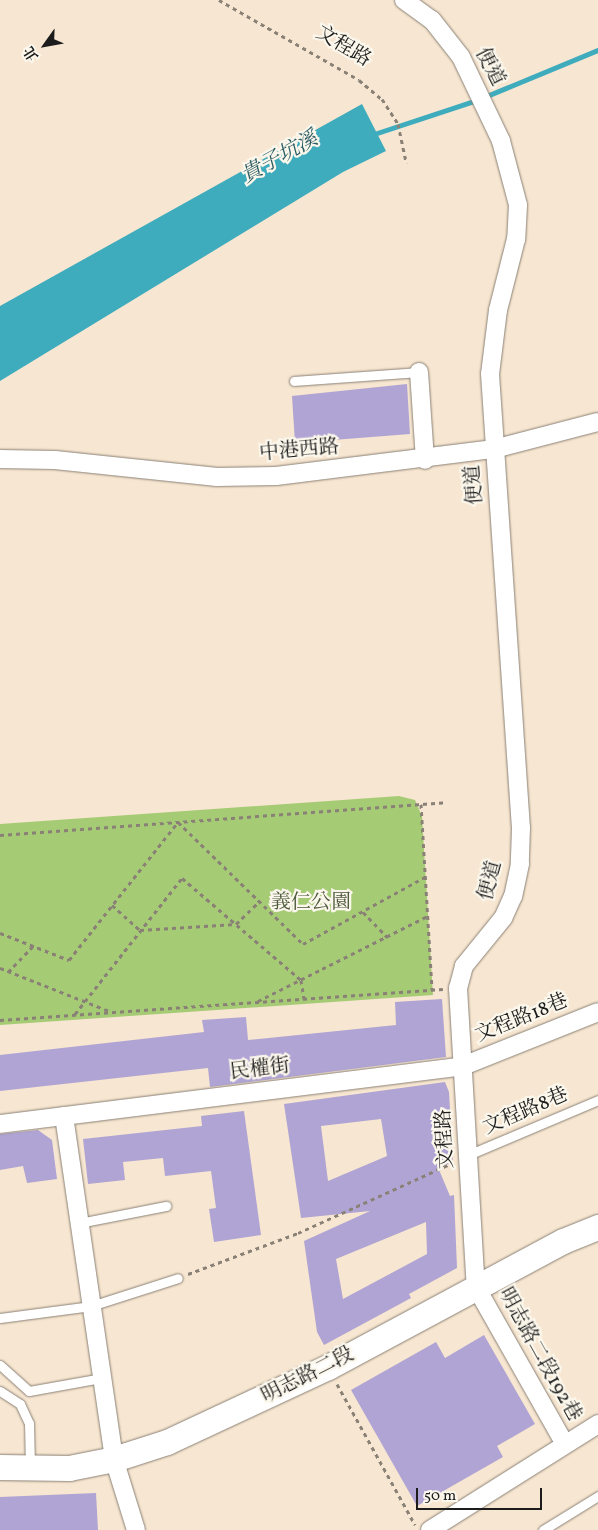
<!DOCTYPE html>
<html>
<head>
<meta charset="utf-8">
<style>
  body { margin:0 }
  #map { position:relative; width:598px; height:1530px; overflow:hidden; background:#f7e6d1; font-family:Vollkorn,"Noto Serif TC",serif }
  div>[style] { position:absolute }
  .green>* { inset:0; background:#a6cb75 }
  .water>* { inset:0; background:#3facbd }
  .stream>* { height:5px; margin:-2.5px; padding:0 2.5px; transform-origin:2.5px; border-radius:2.5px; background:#3facbd }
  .building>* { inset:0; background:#afa4d3 }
  .path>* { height:3px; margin-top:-1.5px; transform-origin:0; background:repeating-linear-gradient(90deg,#8a8176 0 4px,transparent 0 8px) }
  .roads { filter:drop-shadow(0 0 1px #8a8176) drop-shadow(0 0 1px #8a8176) }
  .lane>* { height:9px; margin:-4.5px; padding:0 4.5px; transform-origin:4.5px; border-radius:4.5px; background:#fff }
  .street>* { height:18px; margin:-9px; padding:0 9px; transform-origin:9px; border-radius:9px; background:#fff }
  .secondary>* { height:25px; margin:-12.5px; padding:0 12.5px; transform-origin:12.5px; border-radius:12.5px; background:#fff }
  span { translate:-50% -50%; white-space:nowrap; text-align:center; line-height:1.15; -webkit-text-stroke:4.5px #fbf7ec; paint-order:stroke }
  .street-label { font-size:20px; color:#1c1c1c }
  .park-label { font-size:20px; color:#4c593b }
  .water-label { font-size:21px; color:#2c5d64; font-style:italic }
  .north { position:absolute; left:20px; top:20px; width:50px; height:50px; -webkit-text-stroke:4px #fbf7ec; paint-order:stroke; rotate:238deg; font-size:14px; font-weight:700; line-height:20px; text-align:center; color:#1c1c1c }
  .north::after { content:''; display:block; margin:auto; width:18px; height:22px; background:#1c1c1c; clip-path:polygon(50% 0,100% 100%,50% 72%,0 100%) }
  .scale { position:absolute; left:416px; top:1488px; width:126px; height:22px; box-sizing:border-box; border:2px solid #1c1c1c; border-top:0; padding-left:6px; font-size:15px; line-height:18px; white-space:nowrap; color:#1c1c1c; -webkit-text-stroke:4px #fbf7ec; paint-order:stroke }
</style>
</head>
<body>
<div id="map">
  <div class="green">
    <i style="clip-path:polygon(399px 796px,415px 800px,422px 816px,433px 995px,0 1025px,0 824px)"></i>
  </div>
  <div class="water">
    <i style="clip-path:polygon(362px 104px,386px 151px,343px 172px,0 381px,0 306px)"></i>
  </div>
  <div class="stream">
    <i style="left:371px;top:135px;width:112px;rotate:-18.3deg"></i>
    <i style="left:477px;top:100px;width:131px;rotate:-22.5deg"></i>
  </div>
  <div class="building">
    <i style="clip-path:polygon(407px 384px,410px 434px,295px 443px,292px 396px)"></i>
    <i style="clip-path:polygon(442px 999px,446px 1057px,210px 1087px,208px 1068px,0 1091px,0 1055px,204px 1032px,202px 1020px,246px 1017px,248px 1040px,396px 1025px,395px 1002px)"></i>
    <i style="clip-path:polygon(evenodd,445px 1082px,449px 1092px,453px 1164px,437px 1165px,450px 1196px,454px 1195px,457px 1268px,409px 1294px,411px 1298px,324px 1345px,317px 1332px,304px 1241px,370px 1211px,301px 1218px,284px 1104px,445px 1082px,381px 1119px,387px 1156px,328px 1181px,321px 1126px,381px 1119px,445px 1082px,426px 1222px,427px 1254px,343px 1299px,336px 1259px,426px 1222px)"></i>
    <i style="clip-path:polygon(244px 1111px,261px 1235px,214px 1242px,209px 1209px,216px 1208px,211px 1171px,165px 1176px,163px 1158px,123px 1162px,125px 1180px,88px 1184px,83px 1139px,202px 1126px,201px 1116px)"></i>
    <i style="clip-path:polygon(38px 1130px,52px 1140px,57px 1179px,27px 1183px,23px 1166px,0 1170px,0 1134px)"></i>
    <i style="clip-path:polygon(484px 1335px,535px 1424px,497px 1446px,503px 1457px,417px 1506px,351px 1390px,436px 1342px,445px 1358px)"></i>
    <i style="clip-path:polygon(96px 1493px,98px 1530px,0 1530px,0 1497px)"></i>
  </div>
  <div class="path">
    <i style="left:219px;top:0;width:161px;rotate:29.7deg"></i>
    <i style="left:359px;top:80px;width:30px;rotate:40deg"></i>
    <i style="left:382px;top:99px;width:30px;rotate:57deg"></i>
    <i style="left:398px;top:124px;width:40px;rotate:78deg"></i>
    <i style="left:421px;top:804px;width:186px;rotate:86.6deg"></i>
    <i style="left:0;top:835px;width:447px;rotate:-4.2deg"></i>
    <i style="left:112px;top:905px;width:38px;rotate:42deg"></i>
    <i style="left:140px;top:930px;width:96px;rotate:-3.6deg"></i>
    <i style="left:236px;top:924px;width:33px;rotate:-44deg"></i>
    <i style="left:363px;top:912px;width:35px;rotate:46deg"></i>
    <i style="left:0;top:933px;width:74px;rotate:21.4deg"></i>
    <i style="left:69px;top:960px;width:176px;rotate:-51.7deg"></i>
    <i style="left:178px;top:822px;width:175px;rotate:44.3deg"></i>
    <i style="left:303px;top:944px;width:139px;rotate:-28.8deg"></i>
    <i style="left:0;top:968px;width:117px;rotate:21.5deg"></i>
    <i style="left:8px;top:972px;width:36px;rotate:-46deg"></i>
    <i style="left:258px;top:1001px;width:190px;rotate:-26.6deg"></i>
    <i style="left:75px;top:1014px;width:173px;rotate:-51.8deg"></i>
    <i style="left:182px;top:878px;width:157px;rotate:40.6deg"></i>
    <i style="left:301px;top:980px;width:19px;rotate:81deg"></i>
    <i style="left:0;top:1020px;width:444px;rotate:-4deg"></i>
    <i style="left:188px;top:1274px;width:117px;rotate:-20.4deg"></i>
    <i style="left:298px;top:1233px;width:169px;rotate:-24.4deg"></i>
    <i style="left:337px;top:1384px;width:161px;rotate:61deg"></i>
  </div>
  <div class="roads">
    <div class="lane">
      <i style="left:294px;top:381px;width:125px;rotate:-4.1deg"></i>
      <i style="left:468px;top:1155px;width:141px;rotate:-22.9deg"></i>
      <i style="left:79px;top:1223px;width:89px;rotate:-11.1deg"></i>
      <i style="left:0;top:1318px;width:92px;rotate:-7.5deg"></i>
      <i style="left:91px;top:1306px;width:91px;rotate:-17.8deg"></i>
      <i style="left:0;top:1365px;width:39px;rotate:42deg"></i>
      <i style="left:29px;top:1391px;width:73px;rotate:-10.2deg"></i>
      <i style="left:0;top:1391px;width:24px;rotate:33deg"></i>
      <i style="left:20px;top:1404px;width:21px;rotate:65deg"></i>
      <i style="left:29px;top:1423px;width:43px;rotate:88.7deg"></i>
      <i style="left:543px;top:1530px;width:65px;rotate:-31.7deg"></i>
    </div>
    <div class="street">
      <i style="left:404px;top:0;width:34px;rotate:36deg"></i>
      <i style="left:432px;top:20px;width:47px;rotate:51.9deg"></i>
      <i style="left:461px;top:57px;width:93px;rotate:64.5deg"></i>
      <i style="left:501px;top:141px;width:66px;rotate:75.1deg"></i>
      <i style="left:518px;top:205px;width:34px;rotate:93deg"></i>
      <i style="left:516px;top:239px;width:73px;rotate:104.2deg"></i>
      <i style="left:498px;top:310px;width:64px;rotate:97.1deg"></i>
      <i style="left:490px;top:374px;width:455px;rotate:86.1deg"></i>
      <i style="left:521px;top:828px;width:36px;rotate:92deg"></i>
      <i style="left:520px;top:864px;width:33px;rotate:102deg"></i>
      <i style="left:513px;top:896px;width:24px;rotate:114deg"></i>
      <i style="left:503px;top:918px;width:62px;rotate:129.1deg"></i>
      <i style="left:464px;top:966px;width:23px;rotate:105deg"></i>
      <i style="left:458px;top:988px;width:300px;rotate:86.6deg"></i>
      <i style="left:476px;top:1287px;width:180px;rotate:60.5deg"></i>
      <i style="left:419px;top:372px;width:88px;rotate:86.1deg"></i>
      <i style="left:0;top:459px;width:55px;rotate:1deg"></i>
      <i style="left:55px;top:460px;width:163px;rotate:6deg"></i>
      <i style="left:217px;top:477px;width:59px;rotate:-1deg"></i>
      <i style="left:276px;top:476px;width:220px;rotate:-7.1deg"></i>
      <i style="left:494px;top:449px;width:107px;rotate:-14.6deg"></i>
      <i style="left:64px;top:1116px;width:347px;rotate:81.7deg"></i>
      <i style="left:114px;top:1459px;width:74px;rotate:72.8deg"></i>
      <i style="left:0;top:1124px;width:467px;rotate:-7.1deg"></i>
      <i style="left:463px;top:1066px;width:145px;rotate:-21.8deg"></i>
      <i style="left:430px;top:1530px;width:199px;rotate:-32.2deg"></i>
    </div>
    <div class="secondary">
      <i style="left:0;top:1467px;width:69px;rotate:0.8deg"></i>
      <i style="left:69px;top:1468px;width:46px;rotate:-11.3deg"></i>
      <i style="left:114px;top:1459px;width:56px;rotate:-17.8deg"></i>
      <i style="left:167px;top:1442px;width:178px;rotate:-25deg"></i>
      <i style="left:328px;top:1367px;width:267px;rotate:-28.2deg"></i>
      <i style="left:563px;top:1241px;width:38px;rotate:-22deg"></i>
    </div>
  </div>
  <div class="street-label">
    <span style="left:343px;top:47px;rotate:31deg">文程路</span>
    <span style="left:489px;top:67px;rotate:63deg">便道</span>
    <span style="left:299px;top:451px;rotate:-5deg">中港西路</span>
    <span style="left:475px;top:485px;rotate:-94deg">便道</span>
    <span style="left:491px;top:881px;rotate:-75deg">便道</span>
    <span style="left:522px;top:1019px;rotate:-22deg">文程路18巷</span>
    <span style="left:260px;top:1070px;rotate:-7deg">民權街</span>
    <span style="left:526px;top:1112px;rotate:-23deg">文程路8巷</span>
    <span style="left:446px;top:1139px;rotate:-93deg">文程路</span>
    <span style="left:539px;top:1355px;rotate:61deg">明志路二段192巷</span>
    <span style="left:308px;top:1376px;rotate:-27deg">明志路二段</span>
  </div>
  <div class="park-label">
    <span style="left:311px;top:903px">義仁公園</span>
  </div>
  <div class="water-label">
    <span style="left:280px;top:158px;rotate:-29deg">貴子坑溪</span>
  </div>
  <div class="north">北</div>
  <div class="scale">50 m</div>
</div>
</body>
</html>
